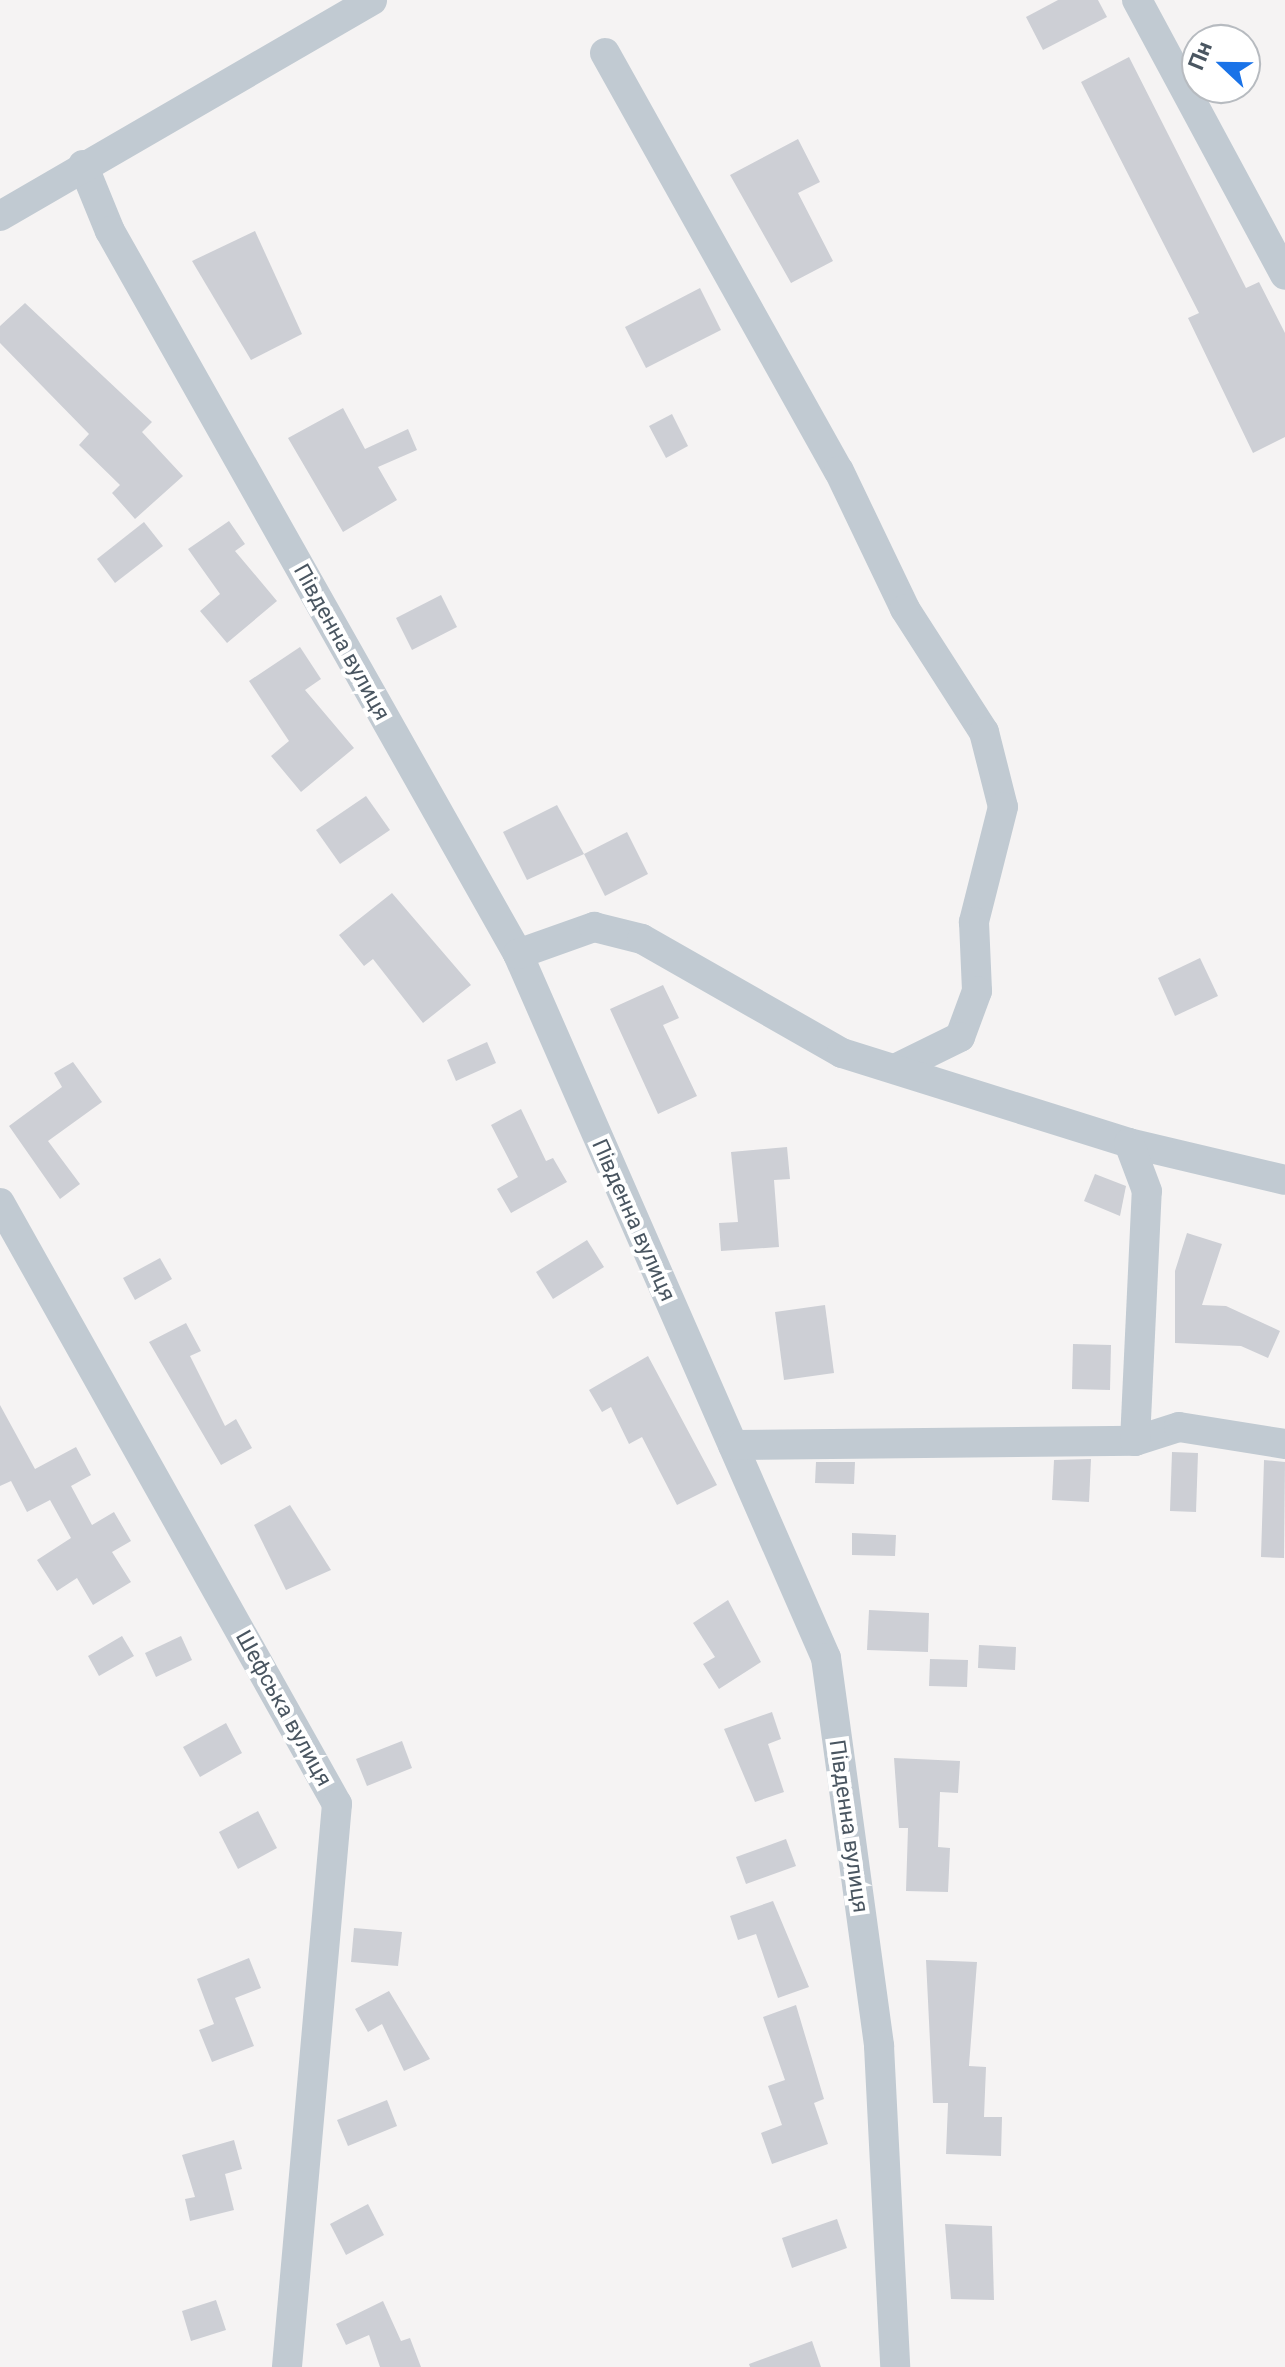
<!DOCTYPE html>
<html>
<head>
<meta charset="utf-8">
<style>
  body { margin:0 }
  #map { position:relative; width:1285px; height:2367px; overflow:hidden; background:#f5f3f3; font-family:Roboto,sans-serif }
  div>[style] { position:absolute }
  .building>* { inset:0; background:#cdcfd5 }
  .minor>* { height:30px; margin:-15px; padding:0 15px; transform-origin:15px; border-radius:15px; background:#c1cad2 }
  span { translate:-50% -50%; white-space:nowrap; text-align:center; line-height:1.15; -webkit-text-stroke:8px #fff; paint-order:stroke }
  .street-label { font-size:22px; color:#4a5661 }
  .north { position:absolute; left:1181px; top:24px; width:80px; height:80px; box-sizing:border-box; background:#fff; border:2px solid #b7bbc0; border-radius:50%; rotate:292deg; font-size:22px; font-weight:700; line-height:32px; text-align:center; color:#4a5661 }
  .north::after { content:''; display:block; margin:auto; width:28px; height:36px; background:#1a73e8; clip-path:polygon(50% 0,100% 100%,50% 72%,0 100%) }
</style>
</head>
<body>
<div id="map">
  <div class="building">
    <i style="clip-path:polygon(1058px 0,1098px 0,1107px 17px,1043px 50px,1026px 17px)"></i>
    <i style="clip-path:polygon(1129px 57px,1246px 288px,1259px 282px,1285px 333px,1285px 437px,1253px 453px,1188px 318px,1199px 313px,1081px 82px)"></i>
    <i style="clip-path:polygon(798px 139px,820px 182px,798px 193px,833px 261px,791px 283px,730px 175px)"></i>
    <i style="clip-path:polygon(255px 231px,302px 334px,251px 360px,192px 261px)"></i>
    <i style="clip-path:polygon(700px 288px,721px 330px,646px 368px,625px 327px)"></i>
    <i style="clip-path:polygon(25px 303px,152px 422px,142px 432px,183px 476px,135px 519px,112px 493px,120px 485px,79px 445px,89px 434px,0 343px,0 326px)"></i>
    <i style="clip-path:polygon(343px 408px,365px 449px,408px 429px,417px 450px,378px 467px,397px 500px,343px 532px,288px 438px)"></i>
    <i style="clip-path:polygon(672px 414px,688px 446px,666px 458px,649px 426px)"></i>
    <i style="clip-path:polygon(229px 521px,245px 544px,235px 551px,277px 601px,227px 643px,200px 611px,220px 594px,188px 549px)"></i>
    <i style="clip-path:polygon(144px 522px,163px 546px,115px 583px,97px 559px)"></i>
    <i style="clip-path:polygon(441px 595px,457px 627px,412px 650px,396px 618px)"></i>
    <i style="clip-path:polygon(300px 647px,321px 679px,305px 690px,354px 748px,301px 792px,271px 756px,289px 741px,249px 681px)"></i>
    <i style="clip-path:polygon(366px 796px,390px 830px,340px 864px,316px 830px)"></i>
    <i style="clip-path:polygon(557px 805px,584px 854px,527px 880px,503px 832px)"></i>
    <i style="clip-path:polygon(627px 832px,648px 874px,605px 896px,584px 854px)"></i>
    <i style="clip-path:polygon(392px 893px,471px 985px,423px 1023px,373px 959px,364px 966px,339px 935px)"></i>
    <i style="clip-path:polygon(1200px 958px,1218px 996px,1175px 1016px,1158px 978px)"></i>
    <i style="clip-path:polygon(663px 985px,679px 1018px,663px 1025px,697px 1096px,658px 1114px,610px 1009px)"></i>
    <i style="clip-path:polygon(487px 1042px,496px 1063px,456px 1081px,447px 1060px)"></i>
    <i style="clip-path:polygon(73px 1062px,102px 1102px,48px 1141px,80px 1184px,60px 1199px,9px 1126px,62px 1087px,54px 1073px)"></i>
    <i style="clip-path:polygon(521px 1109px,546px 1161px,553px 1158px,567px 1182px,511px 1213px,497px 1189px,518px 1177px,491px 1125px)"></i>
    <i style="clip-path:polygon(787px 1147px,790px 1179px,774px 1180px,779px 1247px,721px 1251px,719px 1223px,738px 1222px,731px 1152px)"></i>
    <i style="clip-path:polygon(1095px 1174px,1126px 1186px,1120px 1216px,1084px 1201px)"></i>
    <i style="clip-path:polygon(1187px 1233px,1222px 1244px,1202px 1305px,1226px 1306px,1280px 1331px,1268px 1358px,1241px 1346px,1175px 1343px,1175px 1271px)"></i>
    <i style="clip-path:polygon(587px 1240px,604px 1267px,553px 1299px,536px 1272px)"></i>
    <i style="clip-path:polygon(160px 1258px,172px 1279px,135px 1300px,123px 1278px)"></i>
    <i style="clip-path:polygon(825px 1305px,834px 1373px,784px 1380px,775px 1312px)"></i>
    <i style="clip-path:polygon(186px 1323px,201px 1351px,190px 1356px,225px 1426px,236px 1419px,252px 1448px,221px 1465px,149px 1342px)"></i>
    <i style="clip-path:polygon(1073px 1344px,1111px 1345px,1110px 1390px,1072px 1389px)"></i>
    <i style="clip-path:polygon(648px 1356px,717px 1485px,677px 1505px,642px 1437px,629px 1444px,611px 1407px,602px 1412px,589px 1390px)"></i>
    <i style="clip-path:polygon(0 1405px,35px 1469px,76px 1447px,91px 1475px,71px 1486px,92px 1525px,114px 1512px,131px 1541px,112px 1552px,131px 1582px,93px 1605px,77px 1578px,57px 1591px,37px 1560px,71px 1538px,50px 1500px,27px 1512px,11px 1481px,0 1486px)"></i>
    <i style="clip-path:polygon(1172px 1452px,1198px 1453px,1196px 1512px,1170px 1511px)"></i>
    <i style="clip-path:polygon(1091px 1459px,1089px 1502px,1052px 1500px,1054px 1460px)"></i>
    <i style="clip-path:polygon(1264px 1460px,1285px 1462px,1284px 1558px,1261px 1557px)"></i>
    <i style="clip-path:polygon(816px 1462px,855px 1462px,854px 1484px,815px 1483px)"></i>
    <i style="clip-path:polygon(290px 1505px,331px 1570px,286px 1590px,254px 1525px)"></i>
    <i style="clip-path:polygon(852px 1533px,896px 1535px,895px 1556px,852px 1555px)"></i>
    <i style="clip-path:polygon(728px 1600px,761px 1662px,719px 1689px,703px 1664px,715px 1657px,693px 1623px)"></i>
    <i style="clip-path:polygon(869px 1610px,929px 1613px,928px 1652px,867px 1650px)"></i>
    <i style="clip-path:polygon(122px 1636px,134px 1656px,99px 1676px,88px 1656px)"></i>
    <i style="clip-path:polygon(181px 1636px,192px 1660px,156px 1677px,145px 1653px)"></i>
    <i style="clip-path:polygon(979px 1645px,1016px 1647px,1015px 1670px,978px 1668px)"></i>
    <i style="clip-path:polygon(930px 1659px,968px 1660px,967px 1687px,929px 1686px)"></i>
    <i style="clip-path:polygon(772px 1712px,781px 1739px,768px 1744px,784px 1792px,755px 1802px,724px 1729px)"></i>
    <i style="clip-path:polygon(226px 1723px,242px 1753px,200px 1777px,183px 1747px)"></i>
    <i style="clip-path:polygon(402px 1741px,412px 1768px,367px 1786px,356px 1759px)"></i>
    <i style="clip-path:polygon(894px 1758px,960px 1761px,958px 1793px,940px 1792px,938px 1847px,950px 1848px,948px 1892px,906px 1891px,908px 1828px,899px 1828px)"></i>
    <i style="clip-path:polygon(258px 1811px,277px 1848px,238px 1869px,219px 1832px)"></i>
    <i style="clip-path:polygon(786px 1839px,796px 1866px,746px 1884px,736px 1857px)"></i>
    <i style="clip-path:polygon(773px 1901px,809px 1987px,778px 1998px,756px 1934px,738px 1940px,730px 1916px)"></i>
    <i style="clip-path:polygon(354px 1928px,402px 1932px,398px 1966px,351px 1962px)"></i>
    <i style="clip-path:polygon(249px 1958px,261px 1988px,235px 1998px,254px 2046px,212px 2062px,199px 2030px,214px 2024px,197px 1979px)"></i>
    <i style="clip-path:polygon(926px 1960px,977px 1962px,969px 2066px,986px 2067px,984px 2117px,1002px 2117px,1001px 2156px,946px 2154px,948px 2103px,933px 2103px)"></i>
    <i style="clip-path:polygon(389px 1991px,430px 2059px,404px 2071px,382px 2024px,368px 2032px,355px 2009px)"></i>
    <i style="clip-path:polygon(796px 2005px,824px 2099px,814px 2103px,828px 2144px,772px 2164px,761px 2133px,782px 2125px,768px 2086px,785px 2080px,763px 2017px)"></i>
    <i style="clip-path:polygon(387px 2100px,397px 2126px,348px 2146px,337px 2120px)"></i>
    <i style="clip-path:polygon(234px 2140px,242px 2169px,225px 2174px,234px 2210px,190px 2221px,185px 2199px,195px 2197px,182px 2155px)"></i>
    <i style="clip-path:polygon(368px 2204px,384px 2235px,346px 2255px,330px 2224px)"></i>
    <i style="clip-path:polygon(837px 2219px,847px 2248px,792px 2268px,782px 2238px)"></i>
    <i style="clip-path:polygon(945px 2224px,992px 2226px,994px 2300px,951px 2299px)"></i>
    <i style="clip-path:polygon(216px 2300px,226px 2330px,191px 2341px,182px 2311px)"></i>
    <i style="clip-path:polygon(383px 2301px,401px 2341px,410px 2338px,421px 2367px,380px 2367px,369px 2335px,346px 2345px,336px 2324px)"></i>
    <i style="clip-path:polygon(812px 2341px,821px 2367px,750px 2367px,749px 2364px)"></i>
  </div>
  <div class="minor">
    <i style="left:1137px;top:0;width:312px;rotate:61.7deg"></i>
    <i style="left:605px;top:53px;width:479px;rotate:60.8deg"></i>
    <i style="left:839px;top:471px;width:153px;rotate:64.4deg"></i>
    <i style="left:905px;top:609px;width:146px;rotate:57.3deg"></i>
    <i style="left:984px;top:732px;width:77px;rotate:75.8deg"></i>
    <i style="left:1003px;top:807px;width:119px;rotate:104.2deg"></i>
    <i style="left:974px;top:922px;width:69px;rotate:87.5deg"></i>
    <i style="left:977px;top:991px;width:49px;rotate:110.3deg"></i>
    <i style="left:960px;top:1037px;width:72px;rotate:153.8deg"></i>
    <i style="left:83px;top:165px;width:71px;rotate:67.8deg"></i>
    <i style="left:110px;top:231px;width:830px;rotate:60.56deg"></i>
    <i style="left:518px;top:954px;width:768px;rotate:66.37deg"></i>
    <i style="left:826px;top:1658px;width:392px;rotate:82.2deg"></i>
    <i style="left:879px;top:2046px;width:321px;rotate:87.1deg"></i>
    <i style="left:0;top:216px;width:430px;rotate:-30.1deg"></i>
    <i style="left:518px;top:954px;width:81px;rotate:-19.6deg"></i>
    <i style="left:594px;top:927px;width:49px;rotate:14deg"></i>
    <i style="left:642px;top:939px;width:230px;rotate:29.7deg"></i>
    <i style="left:842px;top:1053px;width:301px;rotate:17.4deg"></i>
    <i style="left:1129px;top:1143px;width:160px;rotate:13.3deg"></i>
    <i style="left:0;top:1203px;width:689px;rotate:60.72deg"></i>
    <i style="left:337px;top:1804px;width:565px;rotate:95.08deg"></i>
    <i style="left:1135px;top:1441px;width:46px;rotate:-17.7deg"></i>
    <i style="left:1179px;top:1427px;width:107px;rotate:9.1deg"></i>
    <i style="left:733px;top:1445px;width:402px;rotate:-0.6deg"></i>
    <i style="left:1135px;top:1441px;width:250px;rotate:-87.3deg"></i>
    <i style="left:1147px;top:1191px;width:51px;rotate:-110.6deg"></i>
  </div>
  <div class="street-label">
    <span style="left:342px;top:642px;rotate:61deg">Південна вулиця</span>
    <span style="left:634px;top:1220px;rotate:66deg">Південна вулиця</span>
    <span style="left:284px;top:1708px;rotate:61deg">Шефська вулиця</span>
    <span style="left:849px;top:1826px;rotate:82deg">Південна вулиця</span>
  </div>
  <div class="north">Пн</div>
</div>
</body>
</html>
